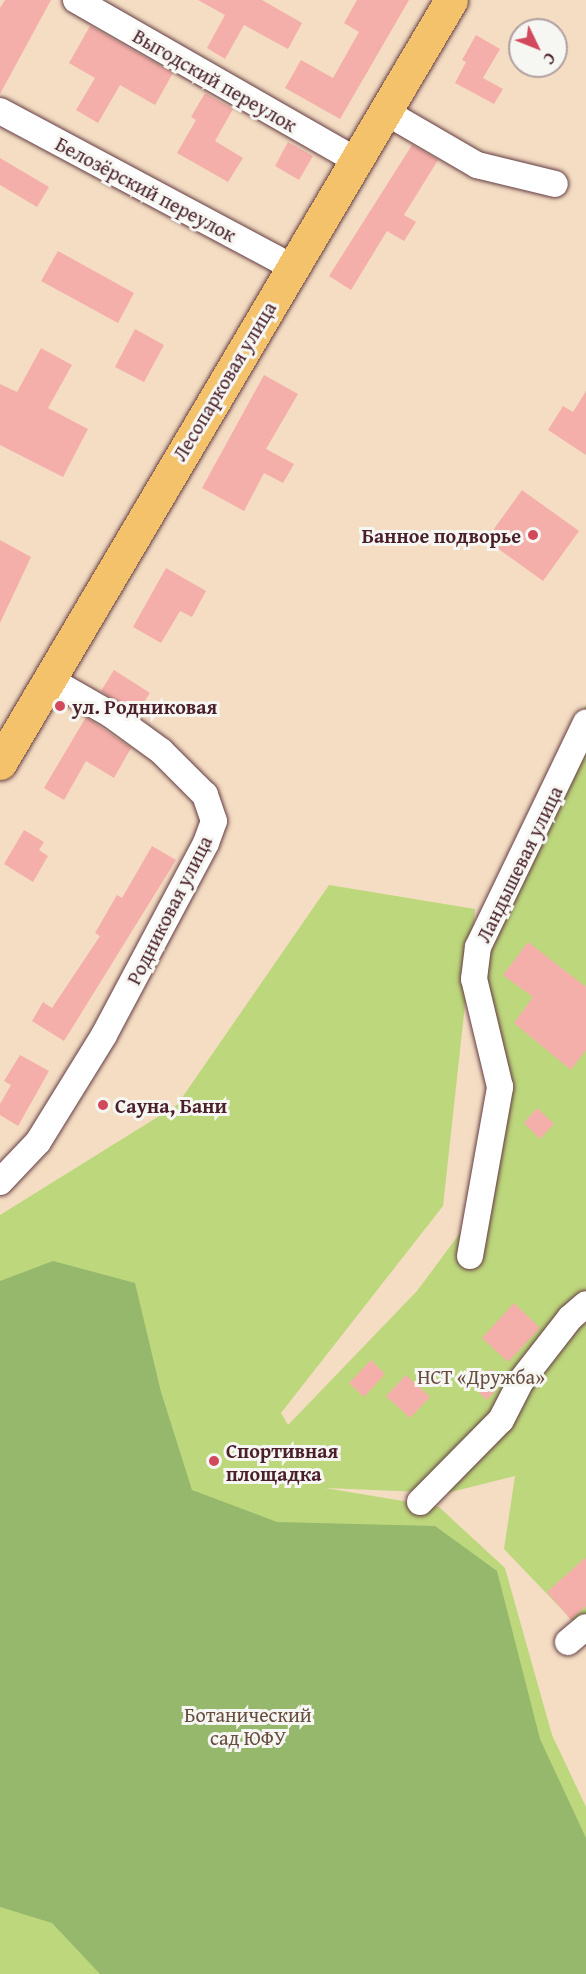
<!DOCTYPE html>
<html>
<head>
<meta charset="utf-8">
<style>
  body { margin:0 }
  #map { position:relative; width:586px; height:1974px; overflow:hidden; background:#f4ddc3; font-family:"Gentium Book Plus",serif }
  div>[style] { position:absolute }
  .green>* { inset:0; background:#bdd77c }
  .forest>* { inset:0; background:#96b86c }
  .building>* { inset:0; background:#f5afaa }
  .roads { filter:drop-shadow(0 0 2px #643c42) drop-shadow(0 0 2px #643c42) }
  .minor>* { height:26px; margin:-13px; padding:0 13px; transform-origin:13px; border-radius:13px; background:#fff }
  .primary>* { height:33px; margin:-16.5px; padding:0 16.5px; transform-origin:16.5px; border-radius:16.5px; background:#f3c26a }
  .dots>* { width:16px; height:16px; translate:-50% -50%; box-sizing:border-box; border:3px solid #f6f6f2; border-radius:50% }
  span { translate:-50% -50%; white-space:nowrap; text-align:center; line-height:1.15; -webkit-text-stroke:6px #f6f6f2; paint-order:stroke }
  .street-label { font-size:20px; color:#4a1f2b }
  .poi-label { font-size:20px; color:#4a1f2b; font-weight:700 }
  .right { translate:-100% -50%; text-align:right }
  .left { translate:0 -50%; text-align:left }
  .park-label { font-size:20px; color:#674d3f }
  .north { position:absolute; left:508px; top:18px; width:60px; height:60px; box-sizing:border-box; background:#f6f6f2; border:2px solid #b1a0a2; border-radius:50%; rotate:133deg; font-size:16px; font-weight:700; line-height:24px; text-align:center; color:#4a1f2b }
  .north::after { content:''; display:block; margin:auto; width:21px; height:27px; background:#d1495b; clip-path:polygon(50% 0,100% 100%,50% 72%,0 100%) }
</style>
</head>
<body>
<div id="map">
  <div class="green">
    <i style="clip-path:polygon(evenodd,586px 704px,586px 1647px,571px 1619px,504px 1549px,515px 1476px,447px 1493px,325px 1488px,439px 1507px,505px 1568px,552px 1735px,586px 1807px,586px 1974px,0 1974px,0 1215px,177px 1105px,329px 885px,475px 909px,474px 925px,530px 828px,586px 704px,472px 941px,501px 1072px,466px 1225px,417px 1291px,288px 1425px,281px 1413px,443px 1206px,472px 941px)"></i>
  </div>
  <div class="forest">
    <i style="clip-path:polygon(53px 1261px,135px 1283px,161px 1392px,192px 1490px,277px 1522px,435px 1526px,497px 1571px,540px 1739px,586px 1838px,586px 1974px,100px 1974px,52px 1923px,0 1907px,0 1281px)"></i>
  </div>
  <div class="building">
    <i style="clip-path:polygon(5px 0,51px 0,0 94px,0 8px)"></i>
    <i style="clip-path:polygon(198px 0,262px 0,302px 23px,288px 49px,244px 25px,225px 59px,207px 48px,225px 15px)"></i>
    <i style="clip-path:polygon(357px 0,409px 0,340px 119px,285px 88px,301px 60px,333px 78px,359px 32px,344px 23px)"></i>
    <i style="clip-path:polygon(90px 26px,173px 73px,155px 105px,120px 85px,98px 123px,76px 110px,95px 78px,69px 63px)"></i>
    <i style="clip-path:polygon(476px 35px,500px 49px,483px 78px,503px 89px,494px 104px,455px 83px,466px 62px,462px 60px)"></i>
    <i style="clip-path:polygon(205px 93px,233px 109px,215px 141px,243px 158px,228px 182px,177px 153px,196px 120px,191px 117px)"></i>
    <i style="clip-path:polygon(288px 142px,313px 156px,299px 180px,275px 166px)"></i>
    <i style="clip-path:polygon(412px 145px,438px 160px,404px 215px,416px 222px,404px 241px,387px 231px,351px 290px,329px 276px)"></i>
    <i style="clip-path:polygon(0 158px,49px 187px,37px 207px,0 185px)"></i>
    <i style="clip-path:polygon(58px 251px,134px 293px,118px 323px,41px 281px)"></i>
    <i style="clip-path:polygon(135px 329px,164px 345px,144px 382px,115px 367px)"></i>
    <i style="clip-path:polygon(41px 348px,72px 365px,48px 408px,88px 429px,63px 477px,0 445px,0 384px,17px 392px)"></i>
    <i style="clip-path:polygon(264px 375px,298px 394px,266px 449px,294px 464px,283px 483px,264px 473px,244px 511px,202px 488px)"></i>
    <i style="clip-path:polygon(586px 391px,586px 455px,548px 430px,563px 406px,573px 412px)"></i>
    <i style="clip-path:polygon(522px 490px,579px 531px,543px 581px,486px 540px)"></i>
    <i style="clip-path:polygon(0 540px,31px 557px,0 623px)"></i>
    <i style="clip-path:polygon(166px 568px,206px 591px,192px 617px,180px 611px,161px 643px,133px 627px)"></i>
    <i style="clip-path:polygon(114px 670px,150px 693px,136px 714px,101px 691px)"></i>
    <i style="clip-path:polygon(86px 717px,131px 748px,114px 778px,86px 761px,64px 800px,44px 788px)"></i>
    <i style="clip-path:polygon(24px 830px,44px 842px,39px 850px,48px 856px,33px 882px,4px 864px)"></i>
    <i style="clip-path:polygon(152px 846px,176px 860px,64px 1041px,32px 1021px,43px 1002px,52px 1008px,100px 936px,95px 933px,117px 895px,122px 898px)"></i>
    <i style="clip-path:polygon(528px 942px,586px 987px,586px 1050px,571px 1070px,514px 1023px,533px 997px,503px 975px)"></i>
    <i style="clip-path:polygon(20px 1055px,49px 1071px,18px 1126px,0 1115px,0 1104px,11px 1085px,4px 1081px)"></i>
    <i style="clip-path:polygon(537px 1108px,554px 1124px,540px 1139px,524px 1123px)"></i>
    <i style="clip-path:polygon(514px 1303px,540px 1328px,508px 1362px,482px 1338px)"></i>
    <i style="clip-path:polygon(371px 1360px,385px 1374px,364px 1397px,349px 1383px)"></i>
    <i style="clip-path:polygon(491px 1369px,504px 1381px,487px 1400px,473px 1387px)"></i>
    <i style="clip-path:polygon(406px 1375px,430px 1397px,410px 1418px,386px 1396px)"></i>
    <i style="clip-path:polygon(586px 1557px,586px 1606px,571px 1620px,547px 1592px)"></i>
  </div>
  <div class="roads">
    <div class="minor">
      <i style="left:76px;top:0;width:322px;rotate:29.8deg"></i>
      <i style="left:0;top:111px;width:331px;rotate:28.1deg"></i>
      <i style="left:384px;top:111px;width:108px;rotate:30.1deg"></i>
      <i style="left:477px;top:165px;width:80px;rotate:13.7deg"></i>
      <i style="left:0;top:1182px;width:55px;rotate:-46.5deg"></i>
      <i style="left:38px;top:1142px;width:126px;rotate:-58.3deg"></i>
      <i style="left:104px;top:1035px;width:217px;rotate:-62deg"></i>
      <i style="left:206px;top:843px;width:23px;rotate:-70deg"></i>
      <i style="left:214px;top:821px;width:28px;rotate:-109deg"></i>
      <i style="left:205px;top:795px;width:62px;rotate:-135deg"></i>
      <i style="left:161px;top:751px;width:63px;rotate:-144deg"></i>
      <i style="left:110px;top:714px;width:70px;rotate:-150.2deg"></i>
      <i style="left:470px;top:1256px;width:172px;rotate:-79.9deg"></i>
      <i style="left:500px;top:1087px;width:111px;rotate:-103.5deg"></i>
      <i style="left:474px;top:979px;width:32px;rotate:-83deg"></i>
      <i style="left:478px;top:947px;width:249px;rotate:-64.3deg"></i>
      <i style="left:420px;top:1502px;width:115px;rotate:-45.4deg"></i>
      <i style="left:501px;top:1420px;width:44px;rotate:-62.9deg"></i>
      <i style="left:521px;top:1381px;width:80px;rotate:-52.1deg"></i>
      <i style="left:570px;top:1318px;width:21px;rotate:-41deg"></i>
      <i style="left:568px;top:1642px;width:23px;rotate:-40deg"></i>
    </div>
    <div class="primary">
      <i style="left:0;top:763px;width:886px;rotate:-59.41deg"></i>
    </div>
  </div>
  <div class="dots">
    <i style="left:533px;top:535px;background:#d1495b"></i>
    <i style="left:60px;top:706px;background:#d1495b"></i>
    <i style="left:103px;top:1105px;background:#d1495b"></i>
    <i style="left:214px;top:1461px;background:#d1495b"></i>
  </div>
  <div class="street-label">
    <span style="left:215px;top:80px;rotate:30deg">Выгодский переулок</span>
    <span style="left:146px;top:189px;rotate:28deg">Белозёрский переулок</span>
    <span style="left:224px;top:381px;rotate:-59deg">Лесопарковая улица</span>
    <span style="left:519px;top:864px;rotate:-64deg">Ландышевая улица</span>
    <span style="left:169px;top:910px;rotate:-63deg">Родниковая улица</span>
  </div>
  <div class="poi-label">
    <span class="right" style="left:521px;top:535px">Банное подворье</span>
    <span class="left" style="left:72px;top:706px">ул. Родниковая</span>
    <span class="left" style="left:115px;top:1105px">Сауна, Бани</span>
    <span class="left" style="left:226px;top:1462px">Спортивная<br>площадка</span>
  </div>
  <div class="park-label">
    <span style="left:481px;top:1376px">НСТ «Дружба»</span>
    <span style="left:248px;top:1726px">Ботанический<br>сад ЮФУ</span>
  </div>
  <div class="north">С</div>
</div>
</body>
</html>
